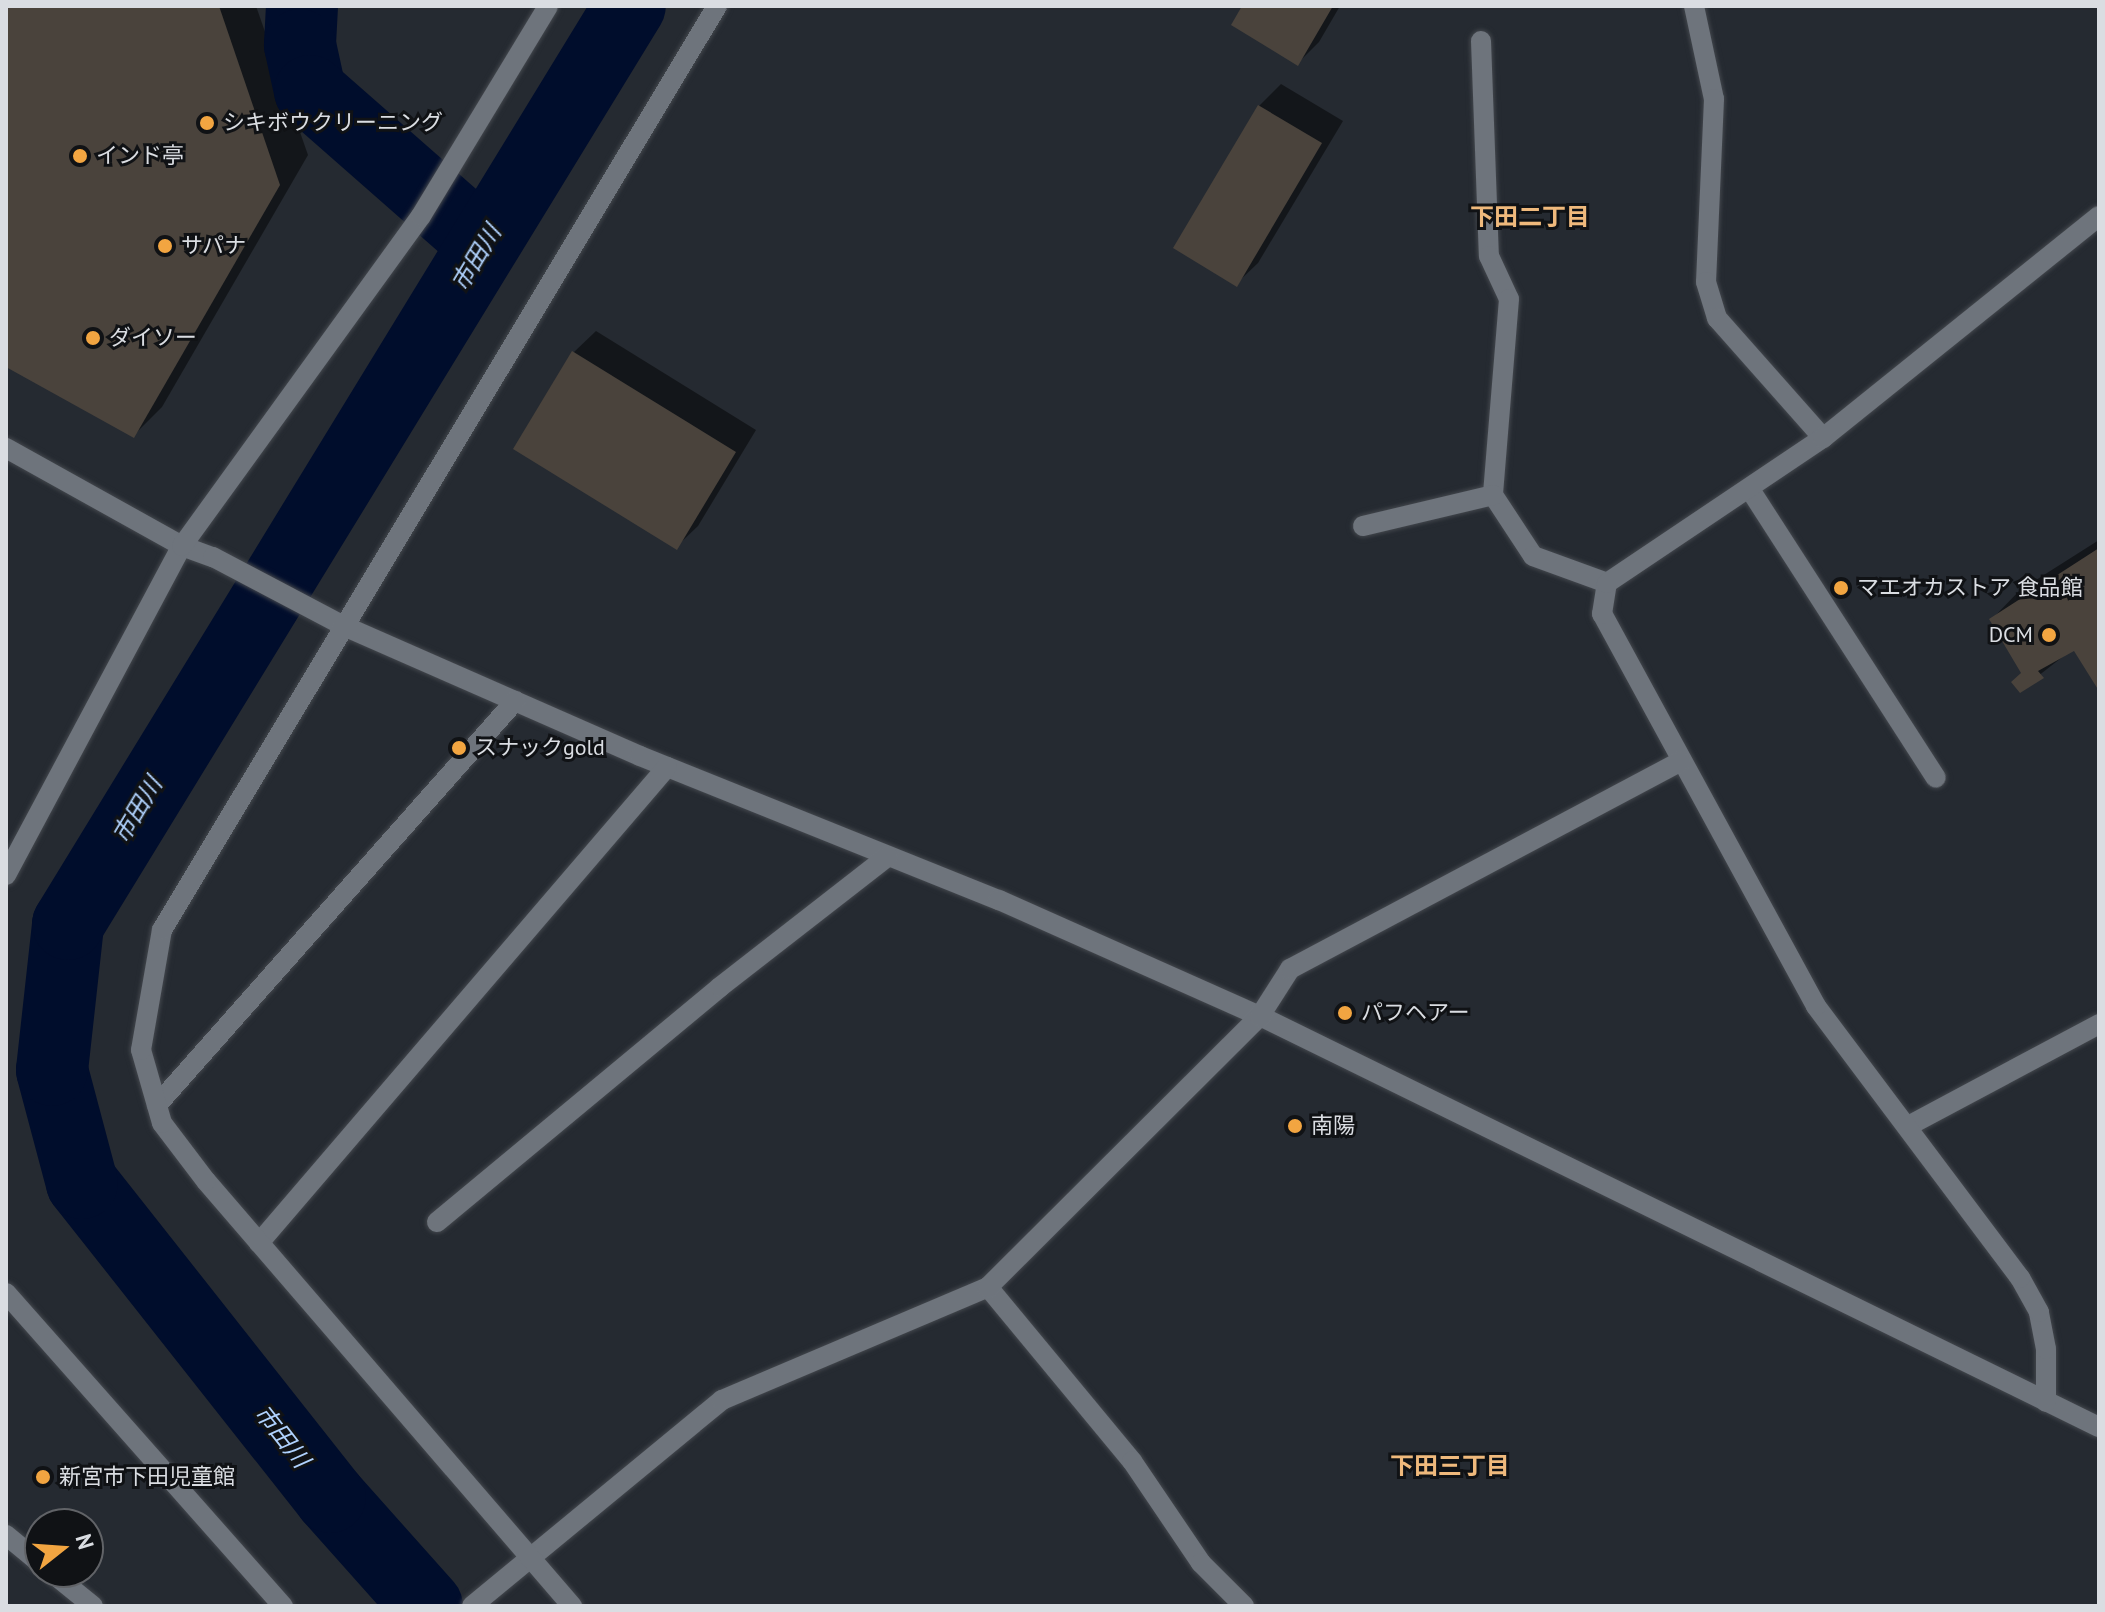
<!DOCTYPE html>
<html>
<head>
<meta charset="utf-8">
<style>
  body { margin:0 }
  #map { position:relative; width:2105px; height:1612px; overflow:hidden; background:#252a31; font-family:"PT Sans","Noto Sans JP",sans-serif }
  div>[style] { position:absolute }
  .shadow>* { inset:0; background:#0007 }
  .river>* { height:72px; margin:-36px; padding:0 36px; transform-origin:36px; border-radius:36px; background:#000d2c }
  .building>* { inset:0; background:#4a433c }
  .roads { filter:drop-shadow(0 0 2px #43474d) drop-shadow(0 0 2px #43474d) }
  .minor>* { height:20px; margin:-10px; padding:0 10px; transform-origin:10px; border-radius:10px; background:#6e747c }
  .dots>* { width:22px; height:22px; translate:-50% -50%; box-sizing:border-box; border:4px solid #101215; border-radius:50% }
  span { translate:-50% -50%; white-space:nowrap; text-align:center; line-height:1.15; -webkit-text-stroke:6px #101215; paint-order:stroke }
  .poi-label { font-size:22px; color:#dadde2 }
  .left { translate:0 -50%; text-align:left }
  .right { translate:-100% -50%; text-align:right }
  .neighbourhood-label { font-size:24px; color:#efb97c; font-weight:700 }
  .water-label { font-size:24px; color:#b0d2fe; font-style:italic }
  .frame { position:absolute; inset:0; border:8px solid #dadde2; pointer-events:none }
  .north { position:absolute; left:24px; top:1508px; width:80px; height:80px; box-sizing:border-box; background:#101215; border:2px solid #616367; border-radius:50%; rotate:73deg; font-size:22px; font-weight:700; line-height:32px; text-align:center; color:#dadde2 }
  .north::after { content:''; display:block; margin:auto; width:28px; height:36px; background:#f2a541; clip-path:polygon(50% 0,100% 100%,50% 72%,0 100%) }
</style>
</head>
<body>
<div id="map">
  <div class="shadow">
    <i style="clip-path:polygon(6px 6px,256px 6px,308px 155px,162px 407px,133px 436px,6px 364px)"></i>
    <i style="clip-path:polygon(1244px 6px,1340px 6px,1319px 42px,1298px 63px)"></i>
    <i style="clip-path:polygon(1281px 84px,1343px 121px,1258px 263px,1236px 284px,1259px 106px)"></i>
    <i style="clip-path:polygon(596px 331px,756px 430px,698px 526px,676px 547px,574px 352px)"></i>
    <i style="clip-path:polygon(2099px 540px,2099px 687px,2074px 648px,2020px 690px,2023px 672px,1992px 619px,2020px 590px)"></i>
  </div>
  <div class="river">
    <i style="left:302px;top:6px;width:39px;rotate:93deg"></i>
    <i style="left:300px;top:45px;width:47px;rotate:77.7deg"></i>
    <i style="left:310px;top:91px;width:230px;rotate:41.3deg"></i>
    <i style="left:427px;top:1606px;width:146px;rotate:-131.7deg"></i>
    <i style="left:330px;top:1497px;width:400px;rotate:-128.3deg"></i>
    <i style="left:82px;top:1183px;width:117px;rotate:-104.9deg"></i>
    <i style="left:52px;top:1070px;width:147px;rotate:-83.7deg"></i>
    <i style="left:68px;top:924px;width:1076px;rotate:-58.53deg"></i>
  </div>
  <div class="building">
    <i style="clip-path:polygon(6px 6px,219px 6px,280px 185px,134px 438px,6px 367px)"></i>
    <i style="clip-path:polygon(1242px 6px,1333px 6px,1298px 66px,1231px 25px)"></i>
    <i style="clip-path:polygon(1258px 105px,1322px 143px,1237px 287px,1173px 248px)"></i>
    <i style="clip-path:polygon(572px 351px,736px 452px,677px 550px,513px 449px)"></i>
    <i style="clip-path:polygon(2099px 548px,2099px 691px,2074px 651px,2038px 671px,2044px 678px,2020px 693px,2011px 682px,2021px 673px,1989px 619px)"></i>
  </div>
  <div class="roads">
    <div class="minor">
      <i style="left:1694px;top:6px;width:95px;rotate:77.9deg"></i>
      <i style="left:1714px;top:99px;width:183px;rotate:92.5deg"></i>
      <i style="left:1706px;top:282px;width:38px;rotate:73deg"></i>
      <i style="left:1717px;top:318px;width:160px;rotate:48.5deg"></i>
      <i style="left:1481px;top:41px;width:215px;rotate:87.9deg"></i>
      <i style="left:1489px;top:256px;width:47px;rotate:65.1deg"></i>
      <i style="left:1509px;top:299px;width:197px;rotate:94.7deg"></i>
      <i style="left:1493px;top:495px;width:73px;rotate:56.7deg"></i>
      <i style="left:1533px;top:556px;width:79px;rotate:20deg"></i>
      <i style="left:6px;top:448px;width:201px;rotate:29.1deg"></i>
      <i style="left:182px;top:546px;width:33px;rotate:20deg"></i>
      <i style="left:213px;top:557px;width:148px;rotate:27.8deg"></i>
      <i style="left:344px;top:626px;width:323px;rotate:23.7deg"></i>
      <i style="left:640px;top:756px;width:387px;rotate:21.9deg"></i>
      <i style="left:999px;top:900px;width:286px;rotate:24deg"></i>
      <i style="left:1260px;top:1016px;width:934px;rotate:26.1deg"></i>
      <i style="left:1751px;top:491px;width:341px;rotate:57.2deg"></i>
      <i style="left:1363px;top:526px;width:134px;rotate:-13.4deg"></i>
      <i style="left:6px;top:875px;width:373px;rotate:-61.9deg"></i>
      <i style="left:182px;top:546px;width:407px;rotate:-54.1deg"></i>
      <i style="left:421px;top:216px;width:245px;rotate:-58.8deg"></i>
      <i style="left:157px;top:1105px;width:540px;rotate:-48.45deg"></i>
      <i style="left:1910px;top:1125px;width:214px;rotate:-28.1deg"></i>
      <i style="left:437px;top:1222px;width:368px;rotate:-39.7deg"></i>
      <i style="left:720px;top:987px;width:213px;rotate:-37.9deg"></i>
      <i style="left:259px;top:1243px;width:627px;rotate:-49.4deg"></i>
      <i style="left:988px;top:1287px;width:226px;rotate:50.4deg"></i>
      <i style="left:1132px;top:1461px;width:123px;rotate:55.9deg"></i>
      <i style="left:1201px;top:1563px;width:61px;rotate:45deg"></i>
      <i style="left:6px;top:1293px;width:418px;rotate:48.5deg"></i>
      <i style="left:2046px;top:1402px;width:53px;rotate:-90deg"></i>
      <i style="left:2046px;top:1349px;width:38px;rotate:-101deg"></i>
      <i style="left:2039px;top:1312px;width:39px;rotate:-119deg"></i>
      <i style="left:2020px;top:1278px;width:340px;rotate:-126.9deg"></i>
      <i style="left:1816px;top:1006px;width:447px;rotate:-118.6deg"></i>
      <i style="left:1602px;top:614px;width:31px;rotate:-81deg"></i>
      <i style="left:1607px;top:583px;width:260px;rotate:-33.9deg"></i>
      <i style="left:1823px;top:438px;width:354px;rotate:-38.8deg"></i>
      <i style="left:6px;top:1535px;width:44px;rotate:39.5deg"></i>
      <i style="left:51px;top:1572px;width:54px;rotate:39deg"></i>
      <i style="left:472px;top:1606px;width:324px;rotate:-39.5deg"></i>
      <i style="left:722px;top:1400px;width:289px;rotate:-23deg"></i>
      <i style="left:988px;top:1287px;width:384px;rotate:-44.9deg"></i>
      <i style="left:1260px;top:1016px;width:56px;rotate:-57.4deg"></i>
      <i style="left:1290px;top:969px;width:442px;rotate:-28deg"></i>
      <i style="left:572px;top:1606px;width:561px;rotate:-130.73deg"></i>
      <i style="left:206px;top:1181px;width:73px;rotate:-127.2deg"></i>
      <i style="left:162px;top:1123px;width:76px;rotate:-106deg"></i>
      <i style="left:141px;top:1050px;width:122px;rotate:-80.1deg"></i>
      <i style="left:162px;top:930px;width:1078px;rotate:-59.01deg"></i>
    </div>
  </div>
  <div class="dots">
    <i style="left:207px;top:123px;background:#f2a541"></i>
    <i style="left:80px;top:156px;background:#f2a541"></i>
    <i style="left:165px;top:246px;background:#f2a541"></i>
    <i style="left:93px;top:338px;background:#f2a541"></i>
    <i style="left:1841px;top:588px;background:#f2a541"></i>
    <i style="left:2049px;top:635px;background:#f2a541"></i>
    <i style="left:459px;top:748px;background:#f2a541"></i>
    <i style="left:1345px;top:1013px;background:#f2a541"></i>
    <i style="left:1295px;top:1126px;background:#f2a541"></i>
    <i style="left:43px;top:1477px;background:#f2a541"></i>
  </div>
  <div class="poi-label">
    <span class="left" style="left:223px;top:123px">シキボウクリーニング</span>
    <span class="left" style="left:96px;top:156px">インド亭</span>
    <span class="left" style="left:181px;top:246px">サパナ</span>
    <span class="left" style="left:109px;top:338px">ダイソー</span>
    <span class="left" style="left:1857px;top:588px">マエオカストア 食品館</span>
    <span class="right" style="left:2033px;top:635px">DCM</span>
    <span class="left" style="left:475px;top:748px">スナックgold</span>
    <span class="left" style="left:1361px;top:1013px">パフヘアー</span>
    <span class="left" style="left:1311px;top:1126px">南陽</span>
    <span class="left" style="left:59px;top:1477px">新宮市下田児童館</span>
  </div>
  <div class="neighbourhood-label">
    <span style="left:1530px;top:217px">下田二丁目</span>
    <span style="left:1450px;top:1466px">下田三丁目</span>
  </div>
  <div class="water-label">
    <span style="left:476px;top:258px;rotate:-59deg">市田川</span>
    <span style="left:137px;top:810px;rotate:-59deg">市田川</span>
    <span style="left:282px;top:1436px;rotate:52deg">市田川</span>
  </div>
  <div class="frame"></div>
  <div class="north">N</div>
</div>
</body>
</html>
